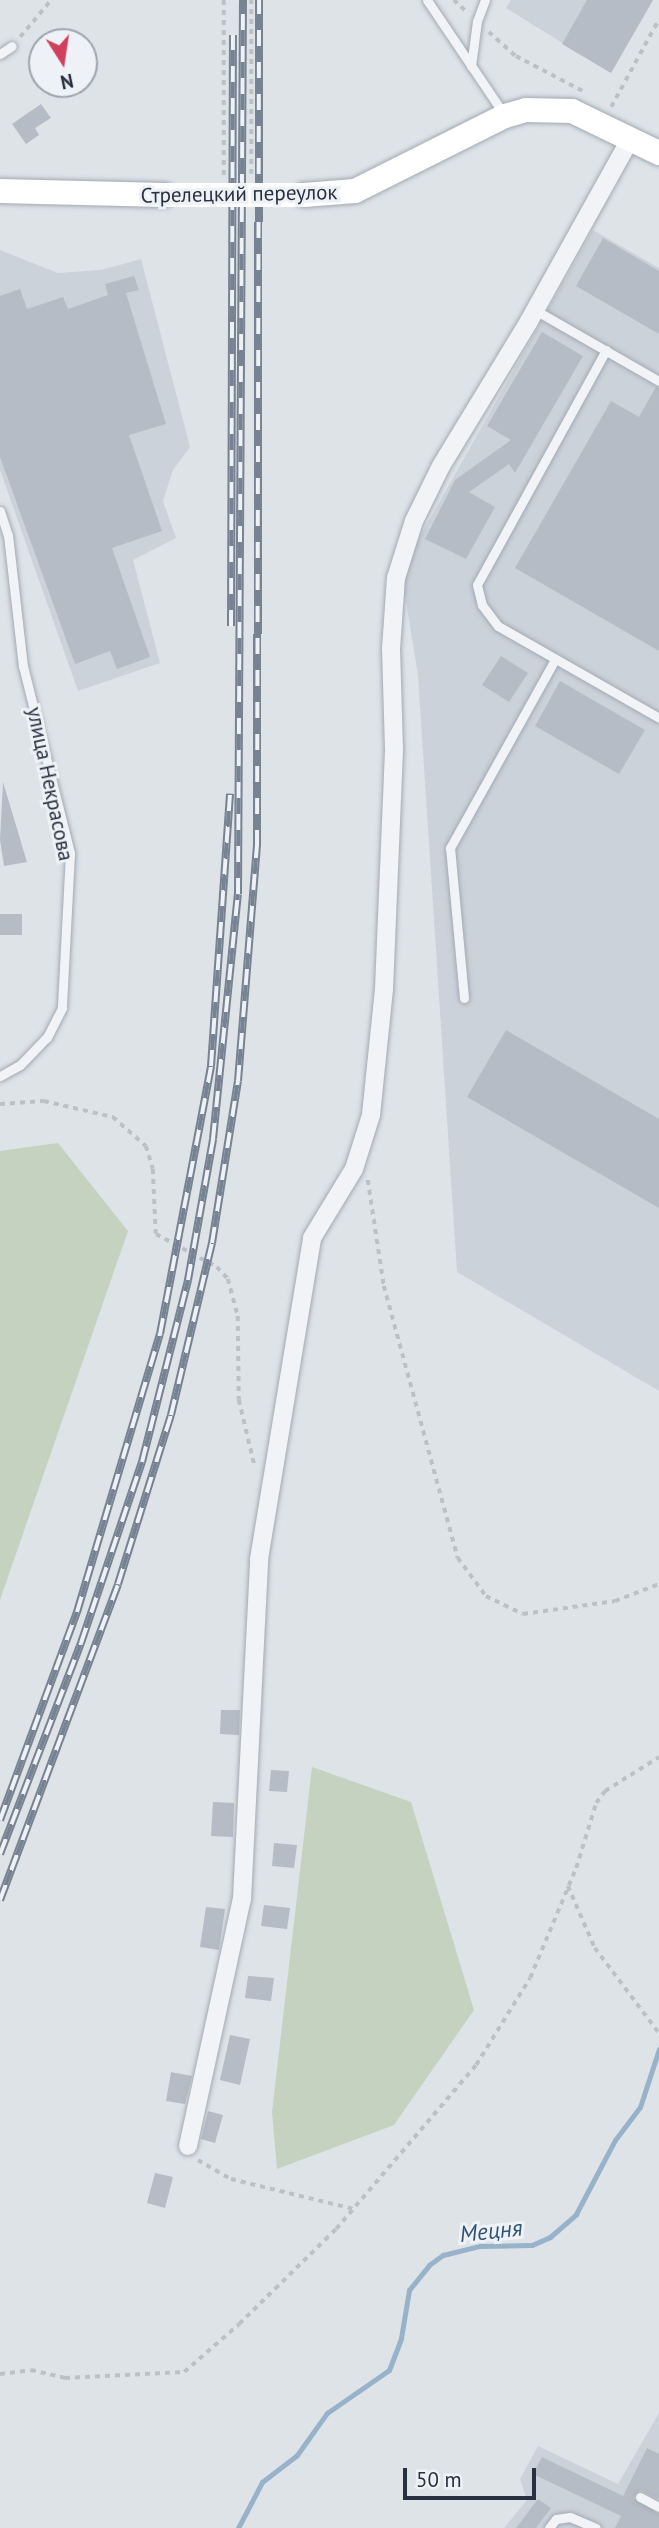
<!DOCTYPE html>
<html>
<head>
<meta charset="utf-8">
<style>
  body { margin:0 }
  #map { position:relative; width:659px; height:2528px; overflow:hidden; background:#dee3e8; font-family:"PT Sans",sans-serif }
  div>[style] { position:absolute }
  .built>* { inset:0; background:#ccd2da }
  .green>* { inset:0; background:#c5d2bf }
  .stream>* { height:5px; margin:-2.5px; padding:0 2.5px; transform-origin:2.5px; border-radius:2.5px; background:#98b2c9 }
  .building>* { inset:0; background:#b5bcc5 }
  .path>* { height:3.5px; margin-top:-1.75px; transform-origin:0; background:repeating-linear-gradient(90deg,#bcc1c6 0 5px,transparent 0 10px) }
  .roads { filter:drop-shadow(0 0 2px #a3aab2) drop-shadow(0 0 2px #a3aab2) }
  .service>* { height:9px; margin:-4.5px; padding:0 4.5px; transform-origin:4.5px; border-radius:4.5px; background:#f1f3f6 }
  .minor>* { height:18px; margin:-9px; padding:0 9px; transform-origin:9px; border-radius:9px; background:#f1f3f6 }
  .secondary>* { height:24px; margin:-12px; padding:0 12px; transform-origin:12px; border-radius:12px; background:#fff }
  .rail>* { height:8px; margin-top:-4px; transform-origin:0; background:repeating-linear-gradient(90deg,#eef1f6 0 16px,#778392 0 32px); box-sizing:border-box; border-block:2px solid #778392 }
  .secondary-bridge>* { height:24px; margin:-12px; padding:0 12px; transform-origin:12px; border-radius:12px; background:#fff }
  span { translate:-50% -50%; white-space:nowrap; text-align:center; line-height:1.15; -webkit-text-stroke:6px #eef1f6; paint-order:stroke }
  .street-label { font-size:21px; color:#27313f }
  .water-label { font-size:23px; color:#305274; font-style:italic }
  .north { position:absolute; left:28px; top:28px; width:70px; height:70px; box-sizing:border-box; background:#eef1f6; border:2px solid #9ea4ad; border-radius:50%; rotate:168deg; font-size:19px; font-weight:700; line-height:28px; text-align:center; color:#27313f }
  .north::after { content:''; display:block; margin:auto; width:24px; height:32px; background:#d0405d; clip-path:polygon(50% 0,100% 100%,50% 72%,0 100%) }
  .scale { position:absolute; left:403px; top:2468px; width:133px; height:32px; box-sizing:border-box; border:4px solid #27313f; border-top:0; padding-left:9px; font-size:21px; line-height:24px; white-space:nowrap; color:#27313f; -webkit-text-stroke:5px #eef1f6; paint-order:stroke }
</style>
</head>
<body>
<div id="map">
  <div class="built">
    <i style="clip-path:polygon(511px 0,653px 0,611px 73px,506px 8px)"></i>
    <i style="clip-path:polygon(593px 230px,659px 268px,659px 1391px,457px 1272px,418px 675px,401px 570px)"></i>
    <i style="clip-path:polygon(0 250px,58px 273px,101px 270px,141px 259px,190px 447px,173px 470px,163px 501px,176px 538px,133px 560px,160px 663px,78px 691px,0 470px)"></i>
    <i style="clip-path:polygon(659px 2413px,659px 2528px,504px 2528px,527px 2500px,520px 2479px,538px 2446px,618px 2484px)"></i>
  </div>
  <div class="green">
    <i style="clip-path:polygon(58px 1143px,128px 1231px,0 1600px,0 1151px)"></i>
    <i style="clip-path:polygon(312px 1767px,411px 1802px,474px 2010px,394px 2125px,277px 2169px,272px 2112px)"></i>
  </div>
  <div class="stream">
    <i style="left:238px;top:2528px;width:52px;rotate:-62.4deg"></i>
    <i style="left:262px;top:2482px;width:44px;rotate:-37.6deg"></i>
    <i style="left:297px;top:2455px;width:52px;rotate:-54.5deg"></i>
    <i style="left:327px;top:2413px;width:75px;rotate:-34.7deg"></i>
    <i style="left:389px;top:2370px;width:34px;rotate:-69deg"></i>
    <i style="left:401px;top:2338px;width:49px;rotate:-80.5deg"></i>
    <i style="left:409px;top:2290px;width:32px;rotate:-51deg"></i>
    <i style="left:429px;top:2265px;width:17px;rotate:-36deg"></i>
    <i style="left:443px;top:2255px;width:38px;rotate:-14deg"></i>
    <i style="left:480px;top:2246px;width:52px;rotate:-1.1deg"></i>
    <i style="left:532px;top:2245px;width:20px;rotate:-24deg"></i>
    <i style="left:550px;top:2237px;width:35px;rotate:-41deg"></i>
    <i style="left:576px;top:2214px;width:84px;rotate:-62.2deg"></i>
    <i style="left:615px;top:2140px;width:41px;rotate:-52.9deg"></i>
    <i style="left:640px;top:2107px;width:61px;rotate:-71.9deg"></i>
  </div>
  <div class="building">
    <i style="clip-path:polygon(587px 0,653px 0,611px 73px,562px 44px)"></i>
    <i style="clip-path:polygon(41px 104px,51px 118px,35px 128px,39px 135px,26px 144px,12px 124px)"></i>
    <i style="clip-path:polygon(603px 238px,659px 271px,659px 334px,576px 286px)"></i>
    <i style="clip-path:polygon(134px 276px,139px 290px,126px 293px,166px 424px,129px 435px,162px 531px,112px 548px,150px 657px,117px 669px,110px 651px,75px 664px,0 457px,0 296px,20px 289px,27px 309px,63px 297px,68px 309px,108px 295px,105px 284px)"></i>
    <i style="clip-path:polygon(542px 332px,583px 356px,515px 473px,509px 464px,469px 492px,495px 507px,466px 559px,425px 539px,455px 480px,511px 440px,487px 426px)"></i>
    <i style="clip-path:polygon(656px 387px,659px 388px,659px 651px,515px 568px,611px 401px,639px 417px)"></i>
    <i style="clip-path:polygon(501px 656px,528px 673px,509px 702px,482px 685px)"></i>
    <i style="clip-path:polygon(560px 681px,645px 730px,619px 774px,535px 726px)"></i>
    <i style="clip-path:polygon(3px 782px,27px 862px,4px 866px,0 840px)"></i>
    <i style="clip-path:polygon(0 914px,22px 914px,22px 935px,0 935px)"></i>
    <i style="clip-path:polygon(506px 1030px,659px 1119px,659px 1208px,467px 1097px)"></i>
    <i style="clip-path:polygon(221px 1710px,240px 1710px,239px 1735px,220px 1734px)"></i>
    <i style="clip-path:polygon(271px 1770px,289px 1771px,287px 1792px,269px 1791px)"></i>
    <i style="clip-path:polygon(213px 1802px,234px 1803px,233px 1837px,211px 1836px)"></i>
    <i style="clip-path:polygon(274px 1843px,297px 1845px,294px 1868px,272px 1866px)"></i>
    <i style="clip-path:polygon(264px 1905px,290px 1908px,287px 1929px,261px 1926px)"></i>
    <i style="clip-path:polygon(206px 1907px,225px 1909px,219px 1950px,200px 1947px)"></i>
    <i style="clip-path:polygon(248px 1976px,274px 1978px,271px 2001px,245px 1998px)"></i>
    <i style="clip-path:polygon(230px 2035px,250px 2039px,240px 2085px,220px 2080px)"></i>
    <i style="clip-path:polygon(171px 2072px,192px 2076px,185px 2104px,166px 2101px)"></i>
    <i style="clip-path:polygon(208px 2111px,223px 2115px,215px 2143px,201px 2139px)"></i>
    <i style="clip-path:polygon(155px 2173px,173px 2177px,165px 2208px,147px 2203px)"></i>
    <i style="clip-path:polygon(647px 2448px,659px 2454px,659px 2499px,640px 2490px,633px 2498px,659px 2514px,659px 2528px,615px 2528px,621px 2516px,533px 2474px,542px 2457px,623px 2496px)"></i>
    <i style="clip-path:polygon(538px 2499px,551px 2508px,536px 2528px,516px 2528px)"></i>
  </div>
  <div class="path">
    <i style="left:224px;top:0;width:176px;rotate:90deg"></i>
    <i style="left:454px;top:0;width:19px;rotate:43deg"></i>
    <i style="left:489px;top:32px;width:36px;rotate:42deg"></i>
    <i style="left:516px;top:56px;width:76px;rotate:27.6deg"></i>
    <i style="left:20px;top:37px;width:48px;rotate:-50deg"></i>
    <i style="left:611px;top:107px;width:100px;rotate:-61.4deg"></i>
    <i style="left:251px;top:174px;width:174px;rotate:-90deg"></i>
    <i style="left:0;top:1104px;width:44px;rotate:-3.9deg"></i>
    <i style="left:44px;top:1101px;width:71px;rotate:13.1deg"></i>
    <i style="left:113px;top:1117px;width:44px;rotate:41.3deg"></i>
    <i style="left:146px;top:1146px;width:24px;rotate:73deg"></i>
    <i style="left:153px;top:1169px;width:65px;rotate:87.4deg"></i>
    <i style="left:156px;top:1234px;width:69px;rotate:28.4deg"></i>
    <i style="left:217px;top:1267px;width:16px;rotate:47deg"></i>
    <i style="left:228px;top:1279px;width:38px;rotate:75deg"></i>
    <i style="left:238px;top:1316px;width:84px;rotate:89.3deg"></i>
    <i style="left:239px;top:1400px;width:69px;rotate:76.6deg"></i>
    <i style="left:368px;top:1180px;width:107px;rotate:81.4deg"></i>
    <i style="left:384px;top:1286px;width:282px;rotate:74.8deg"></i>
    <i style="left:458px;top:1558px;width:47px;rotate:53.6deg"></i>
    <i style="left:486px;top:1596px;width:41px;rotate:25.9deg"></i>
    <i style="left:523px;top:1614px;width:93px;rotate:-8deg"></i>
    <i style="left:615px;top:1601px;width:47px;rotate:-21.1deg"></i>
    <i style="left:568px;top:1886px;width:68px;rotate:66.5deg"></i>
    <i style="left:595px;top:1948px;width:106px;rotate:53deg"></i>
    <i style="left:198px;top:2160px;width:38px;rotate:30deg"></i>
    <i style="left:231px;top:2179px;width:127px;rotate:13.7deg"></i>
    <i style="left:0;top:2374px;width:31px;rotate:-7deg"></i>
    <i style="left:31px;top:2370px;width:35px;rotate:13deg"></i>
    <i style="left:65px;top:2378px;width:119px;rotate:-2.9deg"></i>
    <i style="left:184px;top:2372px;width:73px;rotate:-41.1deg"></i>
    <i style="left:239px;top:2324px;width:136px;rotate:-44.4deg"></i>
    <i style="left:336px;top:2229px;width:216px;rotate:-49.5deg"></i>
    <i style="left:476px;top:2065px;width:102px;rotate:-58.2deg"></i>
    <i style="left:530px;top:1978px;width:119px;rotate:-67.3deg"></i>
    <i style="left:576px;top:1868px;width:68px;rotate:-72.9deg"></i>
    <i style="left:596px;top:1803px;width:15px;rotate:-53deg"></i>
    <i style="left:605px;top:1791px;width:64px;rotate:-32.2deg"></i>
  </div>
  <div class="roads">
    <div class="service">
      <i style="left:427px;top:0;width:138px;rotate:56deg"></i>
      <i style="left:0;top:54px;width:14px;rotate:-34deg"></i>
      <i style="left:471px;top:66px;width:45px;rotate:-82.4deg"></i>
      <i style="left:477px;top:21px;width:22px;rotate:-69deg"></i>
      <i style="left:535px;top:310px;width:143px;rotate:29.8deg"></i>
      <i style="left:606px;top:350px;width:268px;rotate:118.8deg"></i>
      <i style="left:477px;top:585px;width:21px;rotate:76deg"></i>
      <i style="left:482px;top:605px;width:26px;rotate:53deg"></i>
      <i style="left:498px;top:626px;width:185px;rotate:29.7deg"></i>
      <i style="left:0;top:511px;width:25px;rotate:72deg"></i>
      <i style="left:8px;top:535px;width:132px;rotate:83.5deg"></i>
      <i style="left:23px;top:666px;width:193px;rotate:75.9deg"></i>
      <i style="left:70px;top:853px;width:155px;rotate:93deg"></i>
      <i style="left:62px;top:1008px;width:33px;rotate:117deg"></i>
      <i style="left:47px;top:1037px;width:39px;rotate:134deg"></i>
      <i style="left:20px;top:1065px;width:23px;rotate:151deg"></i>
      <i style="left:464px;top:998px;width:151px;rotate:-95.3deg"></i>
      <i style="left:450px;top:848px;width:216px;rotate:-60.9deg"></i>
      <i style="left:640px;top:2497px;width:21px;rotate:28deg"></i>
      <i style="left:549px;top:2528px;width:11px;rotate:-52deg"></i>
      <i style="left:556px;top:2519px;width:14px;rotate:-8deg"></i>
      <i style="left:570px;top:2517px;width:28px;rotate:23deg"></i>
    </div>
    <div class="minor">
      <i style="left:188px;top:2146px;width:253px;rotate:-77.7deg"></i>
      <i style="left:242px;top:1899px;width:340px;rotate:-87.1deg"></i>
      <i style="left:259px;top:1559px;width:325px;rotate:-80.6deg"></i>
      <i style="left:312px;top:1238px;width:81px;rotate:-58.7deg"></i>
      <i style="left:354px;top:1169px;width:57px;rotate:-72.5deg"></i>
      <i style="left:371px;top:1115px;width:127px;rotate:-84.1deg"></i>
      <i style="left:384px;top:989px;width:240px;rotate:-87.6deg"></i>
      <i style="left:394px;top:749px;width:100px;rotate:-91.7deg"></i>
      <i style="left:391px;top:649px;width:71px;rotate:-86deg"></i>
      <i style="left:396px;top:578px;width:60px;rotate:-72.5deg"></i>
      <i style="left:414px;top:521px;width:61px;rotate:-63.9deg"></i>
      <i style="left:441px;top:466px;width:170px;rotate:-58.7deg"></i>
      <i style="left:529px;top:321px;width:210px;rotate:-60.9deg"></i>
    </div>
    <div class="secondary">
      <i style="left:0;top:191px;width:164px;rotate:1.4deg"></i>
      <i style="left:304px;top:195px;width:51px;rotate:-4.5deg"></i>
      <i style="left:355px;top:191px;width:168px;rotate:-26.6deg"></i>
      <i style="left:505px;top:116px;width:22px;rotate:-16deg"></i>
      <i style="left:526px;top:110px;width:46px;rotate:1.2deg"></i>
      <i style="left:572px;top:111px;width:97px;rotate:25.8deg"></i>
    </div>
  </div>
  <div class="rail">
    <i style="left:231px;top:626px;width:591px;rotate:-89.81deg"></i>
    <i style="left:0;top:1820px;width:222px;rotate:-69.7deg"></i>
    <i style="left:77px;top:1612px;width:290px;rotate:-73.4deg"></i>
    <i style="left:160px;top:1334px;width:273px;rotate:-79.2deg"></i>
    <i style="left:211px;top:1066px;width:273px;rotate:-86deg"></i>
    <i style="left:0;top:1854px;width:226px;rotate:-69deg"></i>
    <i style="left:81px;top:1643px;width:191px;rotate:-71.4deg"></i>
    <i style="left:142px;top:1462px;width:188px;rotate:-75.8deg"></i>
    <i style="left:188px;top:1280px;width:143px;rotate:-79.9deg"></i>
    <i style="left:213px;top:1139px;width:246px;rotate:-84.2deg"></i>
    <i style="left:238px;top:894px;width:894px;rotate:-89.68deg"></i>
    <i style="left:0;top:1900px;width:337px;rotate:-69.5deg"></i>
    <i style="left:118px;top:1584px;width:177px;rotate:-72.6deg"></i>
    <i style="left:171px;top:1415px;width:177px;rotate:-76.6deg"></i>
    <i style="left:212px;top:1243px;width:164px;rotate:-80.9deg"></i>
    <i style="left:238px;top:1081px;width:236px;rotate:-85.4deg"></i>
    <i style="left:257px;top:846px;width:846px;rotate:-89.86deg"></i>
  </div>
  <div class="secondary-bridge">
    <i style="left:164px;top:195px;width:140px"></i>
  </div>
  <div class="street-label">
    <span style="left:239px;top:194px;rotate:-1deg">Стрелецкий переулок</span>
    <span style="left:50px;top:784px;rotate:78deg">улица Некрасова</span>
  </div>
  <div class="water-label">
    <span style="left:491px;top:2231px;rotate:-6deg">Мецня</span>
  </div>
  <div class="north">N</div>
  <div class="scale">50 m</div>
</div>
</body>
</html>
